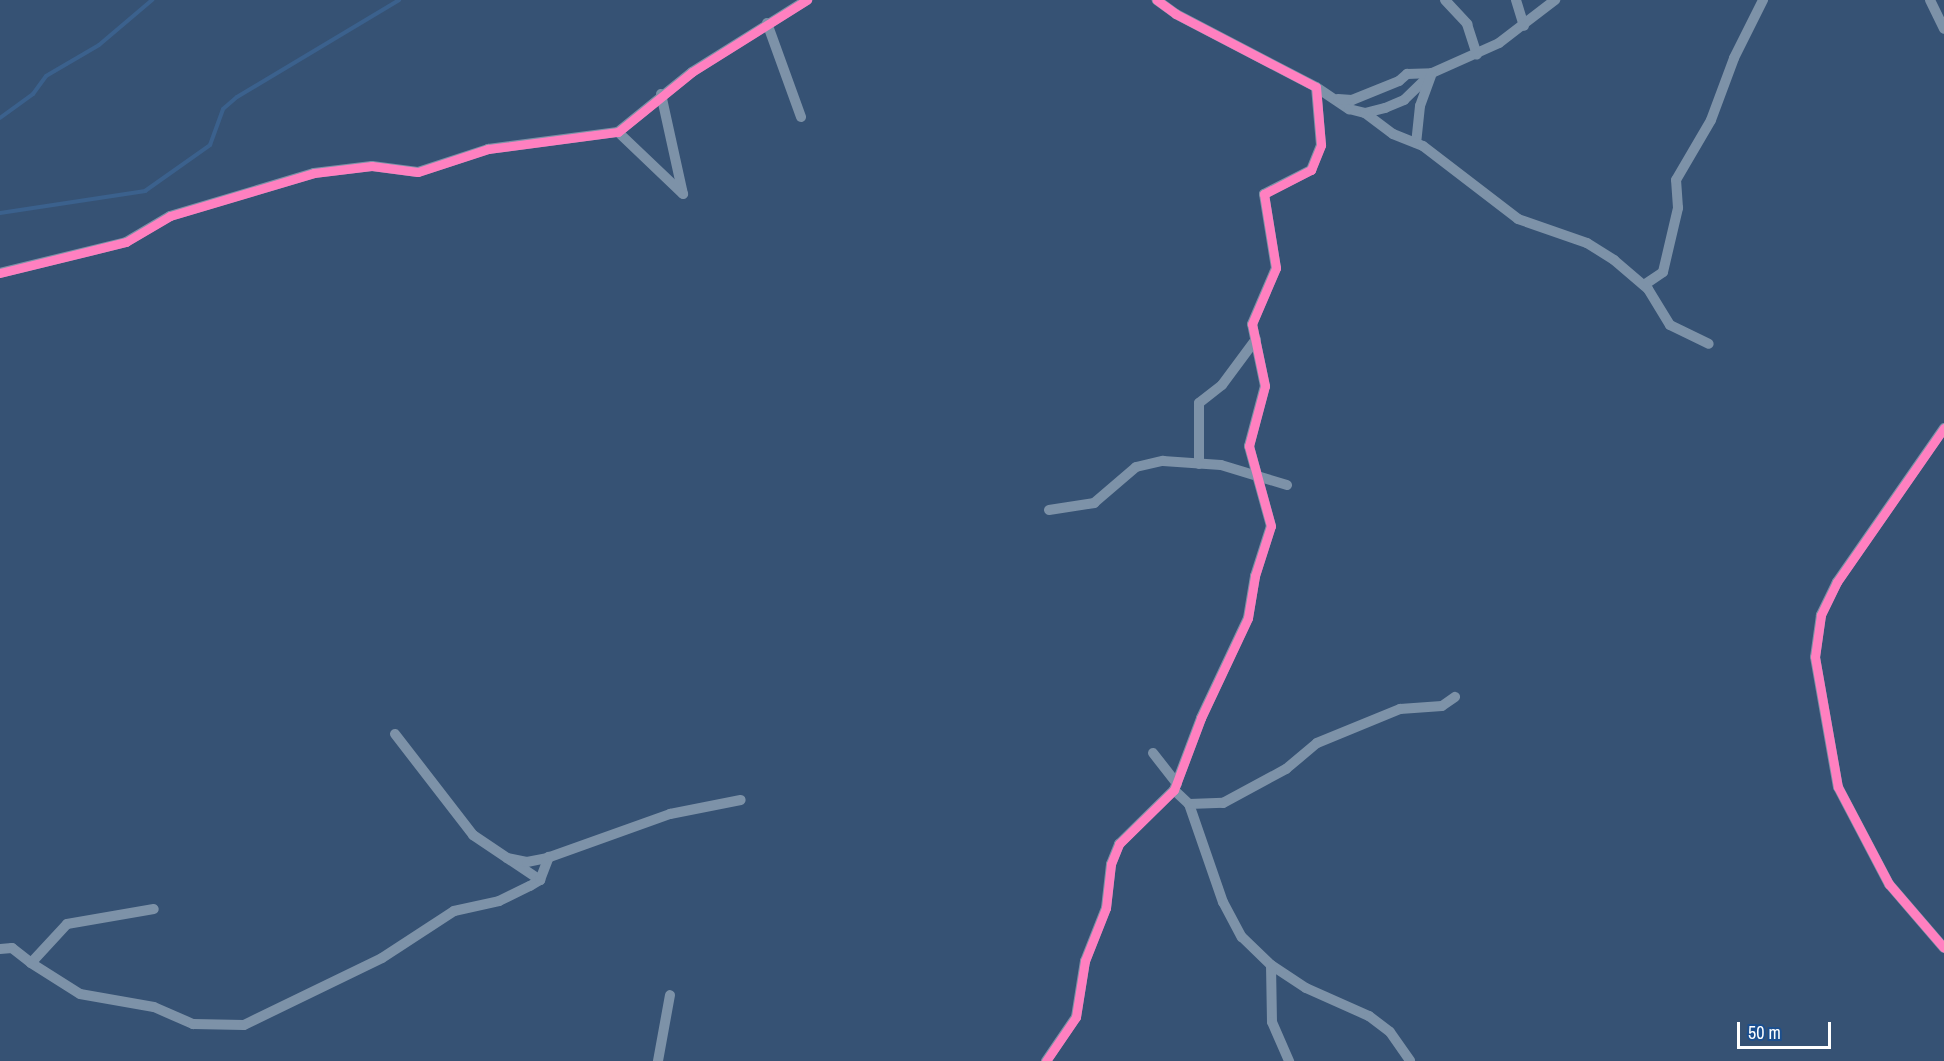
<!DOCTYPE html>
<html>
<head>
<meta charset="utf-8">
<style>
  body { margin:0 }
  #map { position:relative; width:1944px; height:1061px; overflow:hidden; background:#365274; font-family:"Archivo Narrow",sans-serif }
  div>[style] { position:absolute }
  .stream>* { height:4px; margin:-2px; padding:0 2px; transform-origin:2px; border-radius:2px; background:#3b618d }
  .street>* { height:10px; margin:-5px; padding:0 5px; transform-origin:5px; border-radius:5px; background:#7d92a8 }
  .cycleway>* { height:9px; margin:-4.5px; padding:0 4.5px; transform-origin:4.5px; border-radius:4.5px; background:#ff80c0 }
  span { translate:-50% -50%; white-space:nowrap; text-align:center; line-height:1.15; -webkit-text-stroke:5px #1b4f8f; paint-order:stroke }
  .scale { position:absolute; left:1737px; top:1022px; width:94px; height:27px; box-sizing:border-box; border:3px solid #fff; border-top:0; padding-left:8px; font-size:18px; line-height:21px; white-space:nowrap; color:#fff; -webkit-text-stroke:4px #1b4f8f; paint-order:stroke }
</style>
</head>
<body>
<div id="map">
  <div class="stream">
    <i style="left:0;top:118px;width:41px;rotate:-36deg"></i>
    <i style="left:33px;top:94px;width:22px;rotate:-54deg"></i>
    <i style="left:46px;top:76px;width:61px;rotate:-30.3deg"></i>
    <i style="left:99px;top:45px;width:70px;rotate:-40.3deg"></i>
    <i style="left:0;top:213px;width:147px;rotate:-8.6deg"></i>
    <i style="left:145px;top:191px;width:80px;rotate:-35.3deg"></i>
    <i style="left:210px;top:145px;width:38px;rotate:-70deg"></i>
    <i style="left:223px;top:109px;width:18px;rotate:-41deg"></i>
    <i style="left:237px;top:97px;width:189px;rotate:-30.9deg"></i>
  </div>
  <div class="street">
    <i style="left:1445px;top:0;width:33px;rotate:47deg"></i>
    <i style="left:1467px;top:24px;width:32px;rotate:72deg"></i>
    <i style="left:1516px;top:0;width:27px;rotate:73deg"></i>
    <i style="left:1930px;top:0;width:32px;rotate:64deg"></i>
    <i style="left:767px;top:23px;width:100px;rotate:70.1deg"></i>
    <i style="left:1316px;top:87px;width:40px;rotate:34deg"></i>
    <i style="left:1349px;top:109px;width:16px;rotate:14deg"></i>
    <i style="left:1365px;top:113px;width:21px;rotate:-14deg"></i>
    <i style="left:1385px;top:108px;width:21px;rotate:-23deg"></i>
    <i style="left:1404px;top:100px;width:39px;rotate:-44deg"></i>
    <i style="left:1432px;top:73px;width:73px;rotate:-24.1deg"></i>
    <i style="left:1499px;top:43px;width:71px;rotate:-37.5deg"></i>
    <i style="left:661px;top:94px;width:102px;rotate:77.6deg"></i>
    <i style="left:1338px;top:99px;width:14px;rotate:4deg"></i>
    <i style="left:1352px;top:100px;width:51px;rotate:-22deg"></i>
    <i style="left:1399px;top:81px;width:11px;rotate:-41deg"></i>
    <i style="left:1407px;top:74px;width:25px;rotate:-2deg"></i>
    <i style="left:1432px;top:73px;width:35px;rotate:110deg"></i>
    <i style="left:1420px;top:106px;width:37px;rotate:96deg"></i>
    <i style="left:1365px;top:113px;width:35px;rotate:37deg"></i>
    <i style="left:1393px;top:134px;width:32px;rotate:22deg"></i>
    <i style="left:1423px;top:146px;width:120px;rotate:37.5deg"></i>
    <i style="left:1518px;top:219px;width:73px;rotate:19.2deg"></i>
    <i style="left:1587px;top:243px;width:32px;rotate:32deg"></i>
    <i style="left:1614px;top:260px;width:45px;rotate:40.5deg"></i>
    <i style="left:1648px;top:289px;width:42px;rotate:58.6deg"></i>
    <i style="left:1670px;top:325px;width:43px;rotate:26deg"></i>
    <i style="left:618px;top:132px;width:90px;rotate:43.6deg"></i>
    <i style="left:0;top:273px;width:130px;rotate:-13.8deg"></i>
    <i style="left:126px;top:242px;width:51px;rotate:-30.6deg"></i>
    <i style="left:170px;top:216px;width:150px;rotate:-16.6deg"></i>
    <i style="left:314px;top:173px;width:58px;rotate:-6.9deg"></i>
    <i style="left:372px;top:166px;width:46px;rotate:7.4deg"></i>
    <i style="left:418px;top:172px;width:74px;rotate:-18.2deg"></i>
    <i style="left:488px;top:149px;width:131px;rotate:-7.5deg"></i>
    <i style="left:618px;top:132px;width:95px;rotate:-39deg"></i>
    <i style="left:692px;top:72px;width:136px;rotate:-32.1deg"></i>
    <i style="left:1644px;top:285px;width:23px;rotate:-34deg"></i>
    <i style="left:1663px;top:272px;width:66px;rotate:-76.8deg"></i>
    <i style="left:1678px;top:208px;width:28px;rotate:-94deg"></i>
    <i style="left:1676px;top:180px;width:69px;rotate:-59.7deg"></i>
    <i style="left:1711px;top:120px;width:66px;rotate:-69.6deg"></i>
    <i style="left:1734px;top:58px;width:65px;rotate:-63.4deg"></i>
    <i style="left:1944px;top:428px;width:188px;rotate:124.8deg"></i>
    <i style="left:1837px;top:582px;width:37px;rotate:116deg"></i>
    <i style="left:1821px;top:615px;width:42px;rotate:98.1deg"></i>
    <i style="left:1815px;top:657px;width:132px;rotate:80deg"></i>
    <i style="left:1838px;top:787px;width:110px;rotate:62.3deg"></i>
    <i style="left:1889px;top:884px;width:84px;rotate:49.3deg"></i>
    <i style="left:1199px;top:464px;width:61px;rotate:-90deg"></i>
    <i style="left:1199px;top:403px;width:29px;rotate:-38deg"></i>
    <i style="left:1222px;top:385px;width:57px;rotate:-53.5deg"></i>
    <i style="left:1049px;top:510px;width:46px;rotate:-8.8deg"></i>
    <i style="left:1094px;top:503px;width:55px;rotate:-40.6deg"></i>
    <i style="left:1136px;top:467px;width:28px;rotate:-13deg"></i>
    <i style="left:1163px;top:461px;width:58px;rotate:3.9deg"></i>
    <i style="left:1221px;top:465px;width:69px;rotate:16.9deg"></i>
    <i style="left:395px;top:734px;width:128px;rotate:52.3deg"></i>
    <i style="left:473px;top:835px;width:81px;rotate:33.9deg"></i>
    <i style="left:1153px;top:753px;width:39px;rotate:52deg"></i>
    <i style="left:1174px;top:790px;width:21px;rotate:43deg"></i>
    <i style="left:1189px;top:804px;width:104px;rotate:70.9deg"></i>
    <i style="left:1223px;top:902px;width:40px;rotate:62deg"></i>
    <i style="left:1242px;top:937px;width:40px;rotate:44deg"></i>
    <i style="left:1271px;top:965px;width:42px;rotate:33.3deg"></i>
    <i style="left:1306px;top:988px;width:69px;rotate:24deg"></i>
    <i style="left:1369px;top:1016px;width:26px;rotate:37deg"></i>
    <i style="left:1390px;top:1032px;width:35px;rotate:55deg"></i>
    <i style="left:1189px;top:804px;width:34px;rotate:-2deg"></i>
    <i style="left:1223px;top:803px;width:72px;rotate:-28.4deg"></i>
    <i style="left:1286px;top:769px;width:40px;rotate:-40deg"></i>
    <i style="left:1317px;top:743px;width:90px;rotate:-22.3deg"></i>
    <i style="left:1400px;top:709px;width:42px;rotate:-4.1deg"></i>
    <i style="left:1442px;top:706px;width:16px;rotate:-35deg"></i>
    <i style="left:507px;top:858px;width:20px;rotate:11deg"></i>
    <i style="left:527px;top:862px;width:20px;rotate:-11deg"></i>
    <i style="left:547px;top:858px;width:131px;rotate:-19.7deg"></i>
    <i style="left:670px;top:814px;width:72px;rotate:-11.2deg"></i>
    <i style="left:0;top:949px;width:12px;rotate:-5deg"></i>
    <i style="left:12px;top:948px;width:24px;rotate:38deg"></i>
    <i style="left:31px;top:963px;width:53px;rotate:-47.3deg"></i>
    <i style="left:67px;top:924px;width:88px;rotate:-9.8deg"></i>
    <i style="left:31px;top:963px;width:58px;rotate:32.3deg"></i>
    <i style="left:80px;top:994px;width:75px;rotate:10deg"></i>
    <i style="left:154px;top:1007px;width:43px;rotate:23.6deg"></i>
    <i style="left:193px;top:1024px;width:51px;rotate:1.1deg"></i>
    <i style="left:244px;top:1025px;width:153px;rotate:-25.9deg"></i>
    <i style="left:382px;top:958px;width:86px;rotate:-33.1deg"></i>
    <i style="left:454px;top:911px;width:46px;rotate:-12.5deg"></i>
    <i style="left:499px;top:901px;width:34px;rotate:-26deg"></i>
    <i style="left:530px;top:886px;width:12px;rotate:-31deg"></i>
    <i style="left:540px;top:880px;width:25px;rotate:-69deg"></i>
    <i style="left:1271px;top:965px;width:57px;rotate:89deg"></i>
    <i style="left:1272px;top:1022px;width:43px;rotate:66.4deg"></i>
    <i style="left:658px;top:1061px;width:67px;rotate:-79.7deg"></i>
    <i style="left:1046px;top:1061px;width:53px;rotate:-55.7deg"></i>
    <i style="left:1076px;top:1017px;width:57px;rotate:-80.9deg"></i>
    <i style="left:1085px;top:961px;width:57px;rotate:-68.4deg"></i>
    <i style="left:1106px;top:908px;width:44px;rotate:-83.5deg"></i>
    <i style="left:1111px;top:864px;width:22px;rotate:-68deg"></i>
    <i style="left:1119px;top:844px;width:77px;rotate:-44.5deg"></i>
    <i style="left:1174px;top:790px;width:77px;rotate:-69.4deg"></i>
    <i style="left:1201px;top:718px;width:110px;rotate:-64.8deg"></i>
    <i style="left:1248px;top:618px;width:43px;rotate:-80.5deg"></i>
    <i style="left:1255px;top:576px;width:52px;rotate:-72.3deg"></i>
    <i style="left:1271px;top:526px;width:83px;rotate:-105.4deg"></i>
    <i style="left:1249px;top:446px;width:62px;rotate:-75.1deg"></i>
    <i style="left:1265px;top:386px;width:63px;rotate:-101.8deg"></i>
    <i style="left:1252px;top:324px;width:61px;rotate:-66.8deg"></i>
    <i style="left:1276px;top:268px;width:75px;rotate:-99.2deg"></i>
    <i style="left:1264px;top:194px;width:53px;rotate:-27.1deg"></i>
    <i style="left:1311px;top:170px;width:27px;rotate:-68deg"></i>
    <i style="left:1321px;top:145px;width:58px;rotate:-94.9deg"></i>
    <i style="left:1316px;top:87px;width:158px;rotate:-152.5deg"></i>
    <i style="left:1176px;top:14px;width:24px;rotate:-144deg"></i>
  </div>
  <div class="cycleway">
    <i style="left:0;top:273px;width:130px;rotate:-13.8deg"></i>
    <i style="left:126px;top:242px;width:51px;rotate:-30.6deg"></i>
    <i style="left:170px;top:216px;width:150px;rotate:-16.6deg"></i>
    <i style="left:314px;top:173px;width:58px;rotate:-6.9deg"></i>
    <i style="left:372px;top:166px;width:46px;rotate:7.4deg"></i>
    <i style="left:418px;top:172px;width:74px;rotate:-18.2deg"></i>
    <i style="left:488px;top:149px;width:131px;rotate:-7.5deg"></i>
    <i style="left:618px;top:132px;width:95px;rotate:-39deg"></i>
    <i style="left:692px;top:72px;width:136px;rotate:-32.1deg"></i>
    <i style="left:1944px;top:428px;width:188px;rotate:124.8deg"></i>
    <i style="left:1837px;top:582px;width:37px;rotate:116deg"></i>
    <i style="left:1821px;top:615px;width:42px;rotate:98.1deg"></i>
    <i style="left:1815px;top:657px;width:132px;rotate:80deg"></i>
    <i style="left:1838px;top:787px;width:110px;rotate:62.3deg"></i>
    <i style="left:1889px;top:884px;width:84px;rotate:49.3deg"></i>
    <i style="left:1046px;top:1061px;width:53px;rotate:-55.7deg"></i>
    <i style="left:1076px;top:1017px;width:57px;rotate:-80.9deg"></i>
    <i style="left:1085px;top:961px;width:57px;rotate:-68.4deg"></i>
    <i style="left:1106px;top:908px;width:44px;rotate:-83.5deg"></i>
    <i style="left:1111px;top:864px;width:22px;rotate:-68deg"></i>
    <i style="left:1119px;top:844px;width:77px;rotate:-44.5deg"></i>
    <i style="left:1174px;top:790px;width:77px;rotate:-69.4deg"></i>
    <i style="left:1201px;top:718px;width:110px;rotate:-64.8deg"></i>
    <i style="left:1248px;top:618px;width:43px;rotate:-80.5deg"></i>
    <i style="left:1255px;top:576px;width:52px;rotate:-72.3deg"></i>
    <i style="left:1271px;top:526px;width:83px;rotate:-105.4deg"></i>
    <i style="left:1249px;top:446px;width:62px;rotate:-75.1deg"></i>
    <i style="left:1265px;top:386px;width:63px;rotate:-101.8deg"></i>
    <i style="left:1252px;top:324px;width:61px;rotate:-66.8deg"></i>
    <i style="left:1276px;top:268px;width:75px;rotate:-99.2deg"></i>
    <i style="left:1264px;top:194px;width:53px;rotate:-27.1deg"></i>
    <i style="left:1311px;top:170px;width:27px;rotate:-68deg"></i>
    <i style="left:1321px;top:145px;width:58px;rotate:-94.9deg"></i>
    <i style="left:1316px;top:87px;width:158px;rotate:-152.5deg"></i>
    <i style="left:1176px;top:14px;width:24px;rotate:-144deg"></i>
  </div>
  <div class="scale">50 m</div>
</div>
</body>
</html>
